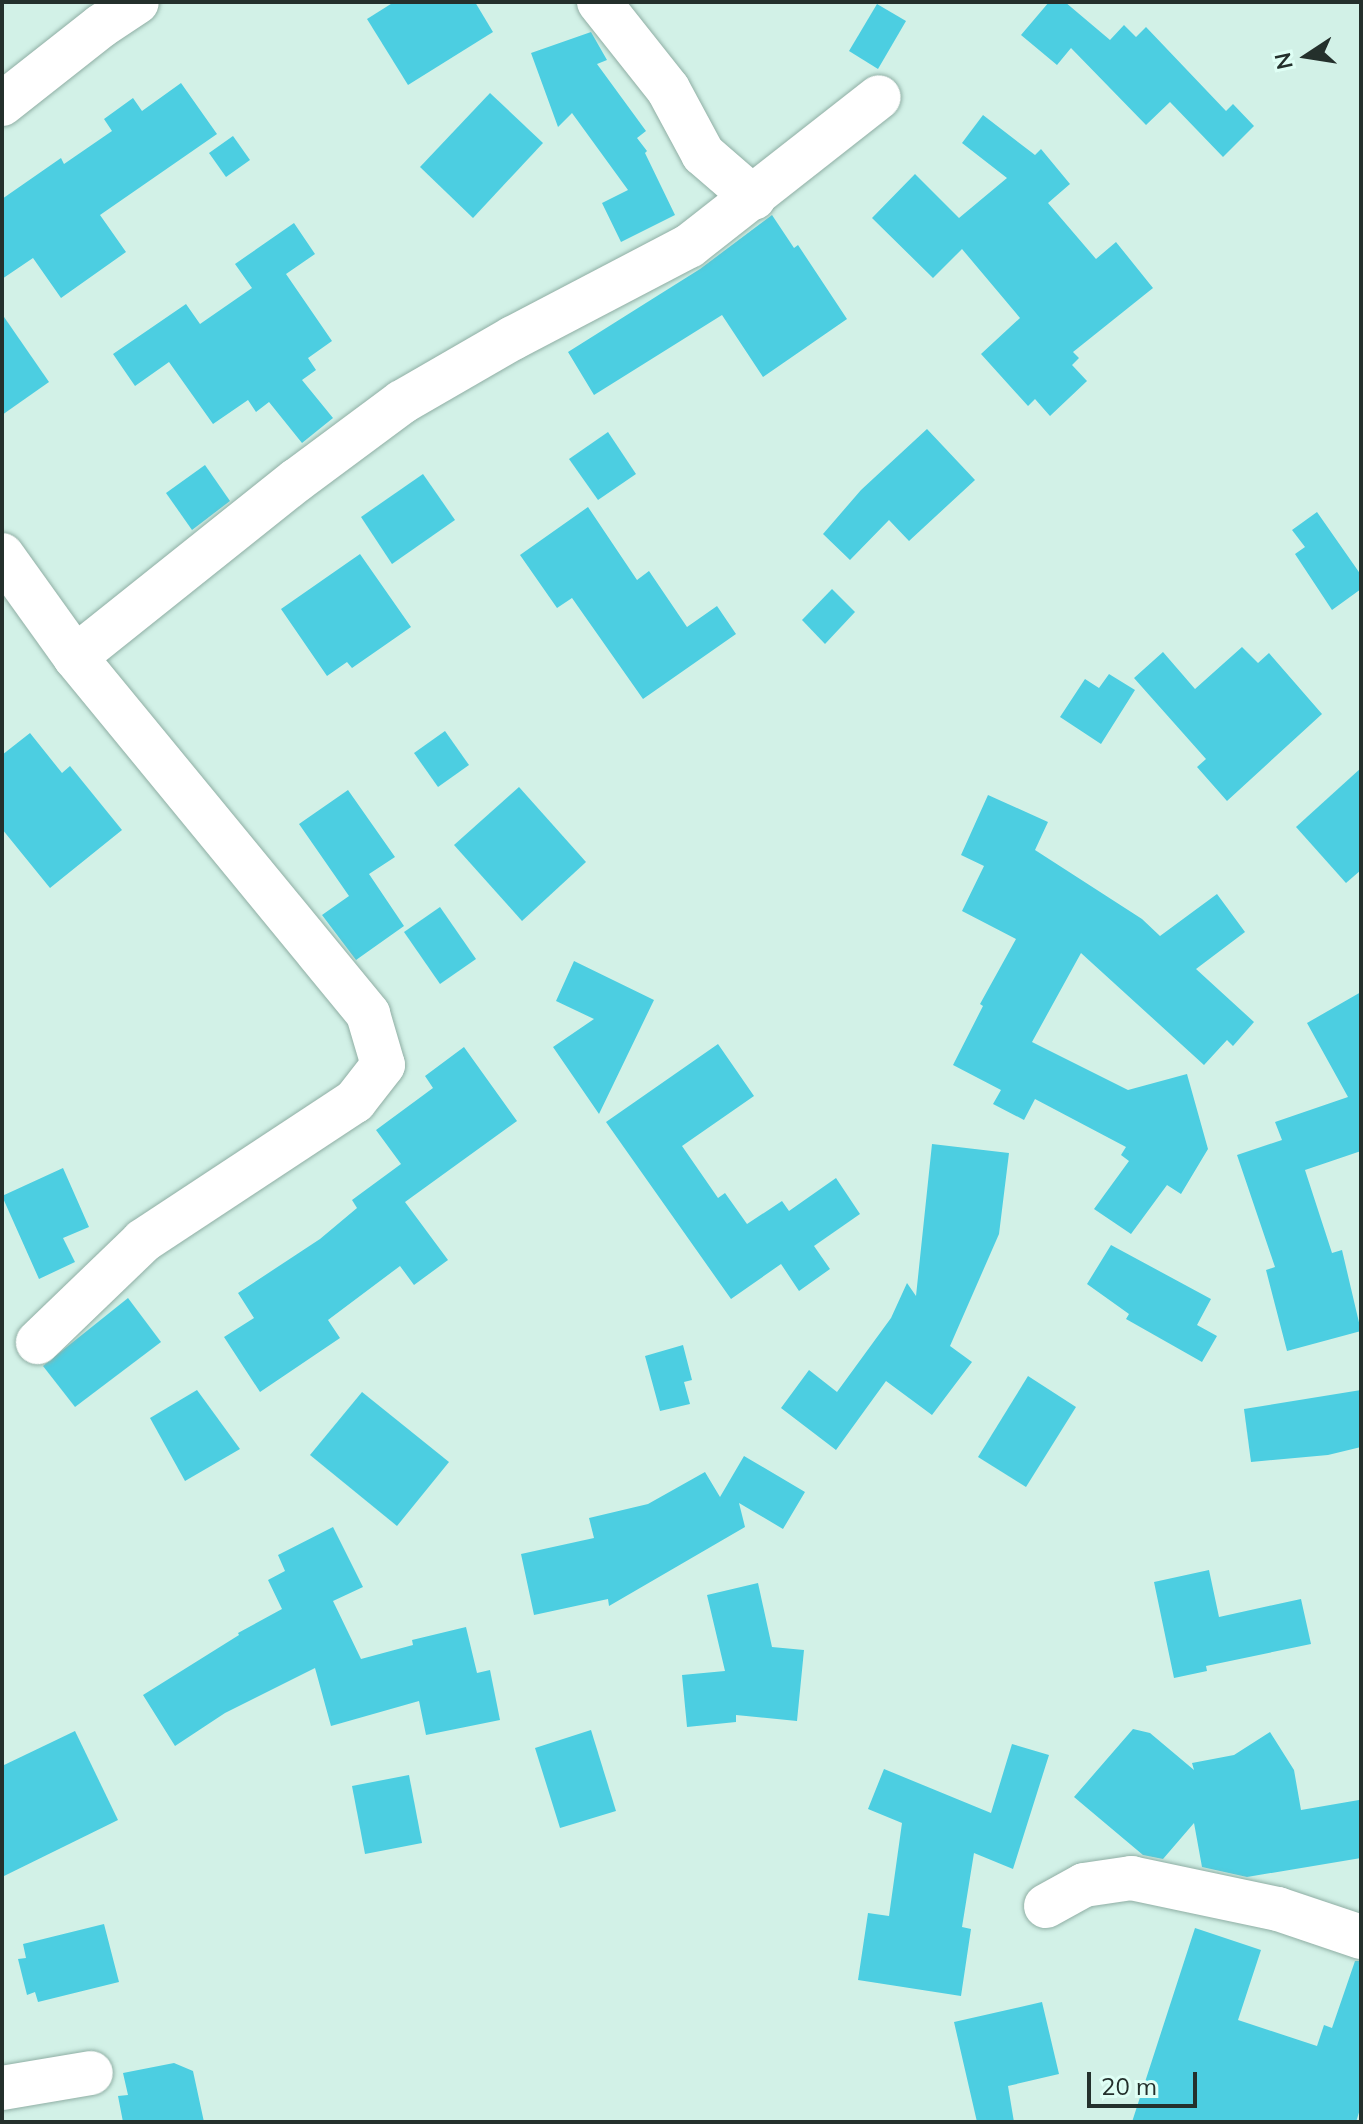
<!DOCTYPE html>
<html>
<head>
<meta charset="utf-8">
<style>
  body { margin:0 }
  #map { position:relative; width:1363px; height:2124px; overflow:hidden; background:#d2f1e7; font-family:Mulish,sans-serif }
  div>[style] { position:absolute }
  .building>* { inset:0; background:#4ccee1 }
  .roads { filter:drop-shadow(0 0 2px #8faea4) drop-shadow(0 0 2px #8faea4) }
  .street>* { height:44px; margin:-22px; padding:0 22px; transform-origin:22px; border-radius:22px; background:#fff }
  span { translate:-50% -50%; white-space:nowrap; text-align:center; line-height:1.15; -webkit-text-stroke:7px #dffff5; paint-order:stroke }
  .frame { position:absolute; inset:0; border:4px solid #24302c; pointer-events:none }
  .north { position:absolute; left:1267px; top:16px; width:80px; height:80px; -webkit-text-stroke:6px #dffff5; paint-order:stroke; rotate:258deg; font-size:22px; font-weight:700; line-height:32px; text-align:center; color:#24302c }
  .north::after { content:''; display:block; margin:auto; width:28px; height:36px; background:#24302c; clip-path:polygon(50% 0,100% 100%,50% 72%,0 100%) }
  .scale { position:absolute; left:1087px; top:2072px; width:110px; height:36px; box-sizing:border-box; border:4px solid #24302c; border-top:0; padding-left:10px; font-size:24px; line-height:28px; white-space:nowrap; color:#24302c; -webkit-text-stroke:6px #dffff5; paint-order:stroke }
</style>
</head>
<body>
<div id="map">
  <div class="building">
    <i style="clip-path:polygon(394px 2px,475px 2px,493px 32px,408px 85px,367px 19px)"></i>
    <i style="clip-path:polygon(1049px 2px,1065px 2px,1110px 40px,1124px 25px,1136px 37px,1146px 27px,1226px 111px,1233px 104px,1254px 126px,1223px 157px,1170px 102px,1146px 125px,1071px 48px,1057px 65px,1021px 35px)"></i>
    <i style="clip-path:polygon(877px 4px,906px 21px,878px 69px,849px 51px)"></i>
    <i style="clip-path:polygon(591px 32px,607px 60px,597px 64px,646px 131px,637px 138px,647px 151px,645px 153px,675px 215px,621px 242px,602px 203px,628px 190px,572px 113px,558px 127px,531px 53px)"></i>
    <i style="clip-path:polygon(181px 83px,217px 134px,100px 215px,126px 252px,61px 298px,33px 258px,2px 279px,2px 199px,61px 158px,64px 164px,112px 131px,104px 119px,133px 98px,142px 111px)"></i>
    <i style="clip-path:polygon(490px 93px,543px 143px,473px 218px,420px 167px)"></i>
    <i style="clip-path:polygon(983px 115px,1035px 155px,1041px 149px,1070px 184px,1048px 203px,1096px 259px,1116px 242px,1153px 288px,1073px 352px,1079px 358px,1072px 365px,1087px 381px,1050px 416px,1035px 399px,1028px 406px,981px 354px,1020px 318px,962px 249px,933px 278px,872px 218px,915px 174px,959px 218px,1007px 178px,962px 143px)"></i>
    <i style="clip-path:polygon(233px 136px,250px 160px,226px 177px,209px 153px)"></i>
    <i style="clip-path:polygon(772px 215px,794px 248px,798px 245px,847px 319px,763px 377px,722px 315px,594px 395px,568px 352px,700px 269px)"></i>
    <i style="clip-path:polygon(294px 223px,315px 254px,286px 274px,332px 341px,308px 358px,316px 370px,302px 380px,333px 418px,302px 443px,269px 402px,256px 412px,248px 400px,213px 424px,169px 362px,135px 386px,113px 354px,186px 304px,200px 324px,252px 288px,235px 264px)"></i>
    <i style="clip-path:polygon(2px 314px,49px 382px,2px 415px)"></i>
    <i style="clip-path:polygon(927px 429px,975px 480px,909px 541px,889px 520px,850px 560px,823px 534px,861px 490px)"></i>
    <i style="clip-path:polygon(608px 432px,636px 474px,598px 500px,569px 459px)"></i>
    <i style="clip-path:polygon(205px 465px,230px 501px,192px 530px,166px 493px)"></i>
    <i style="clip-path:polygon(423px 474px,455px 520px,392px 564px,361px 517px)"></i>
    <i style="clip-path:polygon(588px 507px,637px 580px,649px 571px,687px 627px,717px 606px,736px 634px,643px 699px,572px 598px,557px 608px,520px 555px)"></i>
    <i style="clip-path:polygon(1317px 512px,1361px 575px,1361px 589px,1332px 610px,1295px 554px,1305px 547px,1292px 530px)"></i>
    <i style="clip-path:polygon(360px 554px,411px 627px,352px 668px,347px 662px,327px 676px,281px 609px)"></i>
    <i style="clip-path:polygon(832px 589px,855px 612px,825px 644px,802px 620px)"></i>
    <i style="clip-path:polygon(1242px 647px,1258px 663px,1269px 653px,1322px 714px,1227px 801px,1197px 767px,1206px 759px,1134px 678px,1163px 652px,1195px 689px)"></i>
    <i style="clip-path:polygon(1109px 674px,1135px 690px,1101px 744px,1060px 717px,1085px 679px,1099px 688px)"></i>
    <i style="clip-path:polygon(445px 731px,469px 765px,438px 787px,414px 753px)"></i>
    <i style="clip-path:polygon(30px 733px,62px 773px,70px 766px,122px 830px,50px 888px,2px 829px,2px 755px)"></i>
    <i style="clip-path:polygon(1361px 768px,1361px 870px,1346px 883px,1296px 827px)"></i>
    <i style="clip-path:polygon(519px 787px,586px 862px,522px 921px,454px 845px)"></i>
    <i style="clip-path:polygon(348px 790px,395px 857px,369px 874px,404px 926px,356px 960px,322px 915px,349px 896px,299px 824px)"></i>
    <i style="clip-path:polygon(988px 795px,1048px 822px,1035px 850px,1142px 919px,1160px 936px,1217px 894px,1245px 932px,1196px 969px,1254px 1022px,1233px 1046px,1227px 1040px,1204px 1065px,1081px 953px,1032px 1042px,1128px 1090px,1187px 1074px,1208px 1149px,1181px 1194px,1167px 1185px,1131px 1234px,1094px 1209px,1129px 1161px,1121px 1155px,1126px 1147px,1035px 1099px,1024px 1120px,993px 1104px,1001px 1090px,953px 1065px,983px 1006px,980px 1004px,1016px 939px,962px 911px,984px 866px,961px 855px)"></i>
    <i style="clip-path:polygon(440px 907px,476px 959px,440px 984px,404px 932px)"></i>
    <i style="clip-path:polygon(574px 961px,654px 1000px,599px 1114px,553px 1047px,594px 1019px,556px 1001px)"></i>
    <i style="clip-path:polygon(1361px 992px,1361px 1151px,1305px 1170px,1332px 1253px,1342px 1250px,1361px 1331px,1287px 1351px,1266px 1270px,1275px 1267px,1237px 1155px,1282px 1140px,1275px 1122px,1348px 1097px,1307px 1023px)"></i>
    <i style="clip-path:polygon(718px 1044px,754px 1096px,682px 1146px,718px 1198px,725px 1193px,747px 1224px,782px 1201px,789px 1211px,836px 1178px,860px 1214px,814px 1246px,830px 1269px,799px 1291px,781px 1264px,731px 1299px,606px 1122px)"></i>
    <i style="clip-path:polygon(464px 1047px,517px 1121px,405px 1202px,448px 1260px,414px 1285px,400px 1266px,328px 1320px,340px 1338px,260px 1392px,224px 1337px,254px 1318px,238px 1293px,320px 1239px,357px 1208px,352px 1200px,401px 1164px,376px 1130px,433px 1088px,425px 1076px)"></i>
    <i style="clip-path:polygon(932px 1144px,1009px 1153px,999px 1234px,950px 1346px,972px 1362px,932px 1415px,886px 1381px,836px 1450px,781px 1408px,809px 1370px,837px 1392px,891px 1318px,907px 1283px,916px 1296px)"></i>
    <i style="clip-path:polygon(63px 1168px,89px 1227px,63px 1238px,75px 1262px,39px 1279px,2px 1196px)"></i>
    <i style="clip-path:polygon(1111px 1245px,1211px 1299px,1197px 1325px,1217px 1336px,1202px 1362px,1126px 1319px,1129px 1314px,1087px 1284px)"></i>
    <i style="clip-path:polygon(128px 1298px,161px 1342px,75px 1407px,43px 1366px)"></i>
    <i style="clip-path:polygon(683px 1345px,692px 1380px,684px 1382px,690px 1404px,660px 1411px,645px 1356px)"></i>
    <i style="clip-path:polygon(1028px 1376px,1076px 1407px,1026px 1487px,978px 1457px)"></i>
    <i style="clip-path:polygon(197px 1390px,240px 1449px,185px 1481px,150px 1418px)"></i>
    <i style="clip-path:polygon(1361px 1390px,1361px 1447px,1328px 1455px,1251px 1462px,1244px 1409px)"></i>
    <i style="clip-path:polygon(362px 1392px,449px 1462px,397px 1526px,310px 1455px)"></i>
    <i style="clip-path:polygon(744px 1456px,805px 1492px,783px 1529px,739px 1503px,745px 1527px,609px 1606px,608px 1599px,534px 1615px,521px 1554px,594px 1538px,589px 1518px,648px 1504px,705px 1472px,720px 1497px)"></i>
    <i style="clip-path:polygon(333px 1527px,363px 1587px,333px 1601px,361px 1659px,413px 1645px,412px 1640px,466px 1627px,477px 1673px,490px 1670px,500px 1720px,426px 1735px,419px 1701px,331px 1726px,315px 1668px,225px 1713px,175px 1746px,143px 1695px,239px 1635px,238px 1633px,282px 1609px,268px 1580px,285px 1571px,278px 1555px)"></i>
    <i style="clip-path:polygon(1209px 1570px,1219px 1617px,1301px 1599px,1311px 1644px,1206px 1666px,1207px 1671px,1174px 1678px,1154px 1582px)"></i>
    <i style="clip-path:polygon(758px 1583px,772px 1647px,804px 1650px,797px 1721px,736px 1715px,736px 1722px,687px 1727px,682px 1675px,725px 1671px,707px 1595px)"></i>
    <i style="clip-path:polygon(1133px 1729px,1150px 1733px,1194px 1770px,1192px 1763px,1234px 1755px,1270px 1732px,1294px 1770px,1301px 1810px,1359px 1800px,1361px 1858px,1247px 1877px,1202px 1867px,1194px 1823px,1163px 1859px,1143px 1855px,1074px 1797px)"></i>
    <i style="clip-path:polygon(591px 1730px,616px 1811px,560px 1828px,535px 1748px)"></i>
    <i style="clip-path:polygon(75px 1731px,118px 1820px,2px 1877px,2px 1766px)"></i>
    <i style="clip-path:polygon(1012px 1744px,1049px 1755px,1013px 1869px,974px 1853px,962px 1927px,971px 1929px,961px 1996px,858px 1980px,868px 1913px,889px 1916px,902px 1823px,868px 1809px,884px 1769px,991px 1813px)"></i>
    <i style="clip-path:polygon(409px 1775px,422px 1843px,365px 1854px,352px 1786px)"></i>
    <i style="clip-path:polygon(104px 1924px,119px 1982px,38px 2002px,35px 1992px,27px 1995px,18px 1959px,26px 1958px,23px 1944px)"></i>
    <i style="clip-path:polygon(1195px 1928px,1261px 1950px,1238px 2020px,1317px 2046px,1324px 2025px,1332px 2028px,1355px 1961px,1361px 1961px,1361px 2106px,1356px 2122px,1132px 2122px)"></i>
    <i style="clip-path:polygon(1042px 2002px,1059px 2074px,1008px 2086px,1014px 2122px,977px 2122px,954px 2022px)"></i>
    <i style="clip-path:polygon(174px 2063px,193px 2071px,204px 2122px,123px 2122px,118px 2096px,128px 2095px,123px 2073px)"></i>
  </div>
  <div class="roads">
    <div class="street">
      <i style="left:599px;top:2px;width:111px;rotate:51.6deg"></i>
      <i style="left:668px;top:89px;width:74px;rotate:61.7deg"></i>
      <i style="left:703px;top:154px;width:67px;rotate:40.8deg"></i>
      <i style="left:2px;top:104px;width:126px;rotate:-38.2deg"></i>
      <i style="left:101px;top:26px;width:43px;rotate:-33.7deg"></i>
      <i style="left:2px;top:555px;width:125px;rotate:54.4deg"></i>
      <i style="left:75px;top:657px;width:462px;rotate:50.6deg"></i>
      <i style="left:368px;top:1014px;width:53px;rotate:73.6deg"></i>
      <i style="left:383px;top:1065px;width:46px;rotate:127.9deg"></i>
      <i style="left:355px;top:1101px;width:254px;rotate:146.6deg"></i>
      <i style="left:143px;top:1241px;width:146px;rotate:136.1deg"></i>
      <i style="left:75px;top:657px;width:284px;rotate:-38.6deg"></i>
      <i style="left:297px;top:480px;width:131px;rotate:-36.6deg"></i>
      <i style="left:402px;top:402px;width:128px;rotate:-30deg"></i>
      <i style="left:513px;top:338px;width:199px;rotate:-27.6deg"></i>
      <i style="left:689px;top:246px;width:241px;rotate:-38.1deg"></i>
      <i style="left:1046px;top:1906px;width:43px;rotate:-28.9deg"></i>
      <i style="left:1084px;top:1885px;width:48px;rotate:-8.5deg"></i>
      <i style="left:1131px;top:1878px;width:150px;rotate:11.9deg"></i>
      <i style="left:1278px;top:1909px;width:88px;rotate:18.6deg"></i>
      <i style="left:2px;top:2088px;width:90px;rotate:-9.6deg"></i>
    </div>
  </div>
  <div class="frame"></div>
  <div class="north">N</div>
  <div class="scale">20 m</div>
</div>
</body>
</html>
